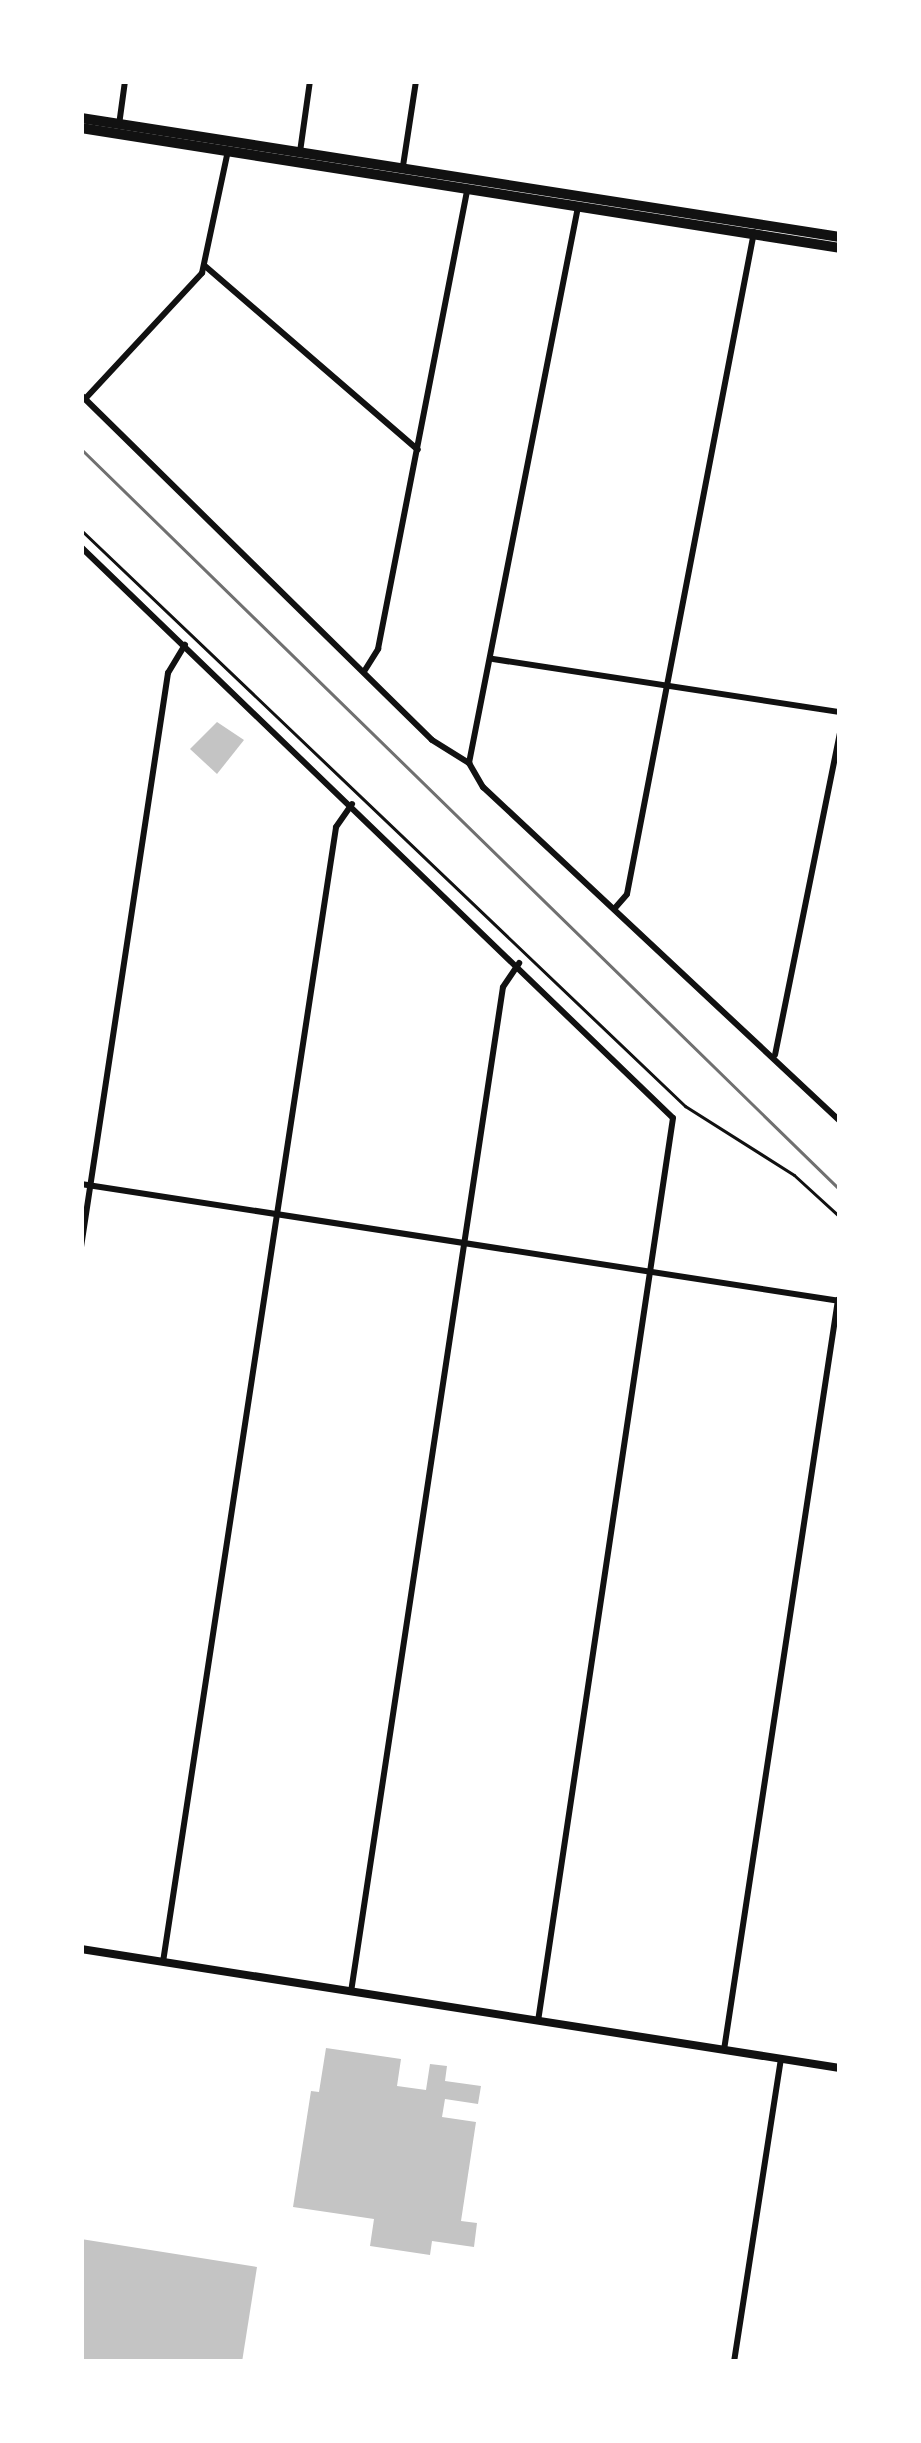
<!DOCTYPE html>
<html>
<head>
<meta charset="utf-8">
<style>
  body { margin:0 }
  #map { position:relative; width:921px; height:2443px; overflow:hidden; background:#fff; font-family:Spectral,serif }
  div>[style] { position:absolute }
  .building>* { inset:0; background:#c4c4c4 }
  .path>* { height:3px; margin:-1.5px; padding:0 1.5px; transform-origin:1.5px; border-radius:1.5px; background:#111 }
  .minor>* { height:6px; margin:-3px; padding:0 3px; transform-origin:3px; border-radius:3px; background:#111 }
  .tertiary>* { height:8px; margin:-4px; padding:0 4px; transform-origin:4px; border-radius:4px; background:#111 }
  .primary>* { height:10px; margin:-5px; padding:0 5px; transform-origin:5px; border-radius:5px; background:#111 }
  .rail>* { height:3px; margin:-1.5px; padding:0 1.5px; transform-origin:1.5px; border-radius:1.5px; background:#707070 }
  span { translate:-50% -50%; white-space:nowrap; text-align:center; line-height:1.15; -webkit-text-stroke:9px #fff; paint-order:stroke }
  .frame { position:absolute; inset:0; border:84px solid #fff; pointer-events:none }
</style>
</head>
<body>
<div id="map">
  <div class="building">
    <i style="clip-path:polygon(217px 722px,244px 740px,217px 774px,190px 749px)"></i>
    <i style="clip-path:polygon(326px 2048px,401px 2059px,397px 2086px,426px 2090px,430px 2064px,447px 2066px,445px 2081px,481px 2086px,478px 2104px,445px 2099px,442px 2117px,476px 2122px,461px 2221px,477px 2223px,474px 2247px,432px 2241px,430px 2255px,370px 2246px,374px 2219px,293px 2207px,311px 2091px,319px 2092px)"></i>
    <i style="clip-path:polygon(81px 2239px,257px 2267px,242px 2362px,81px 2362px)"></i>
  </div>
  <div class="path">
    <i style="left:81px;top:530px;width:835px;rotate:43.64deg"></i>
    <i style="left:685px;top:1106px;width:129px;rotate:32.3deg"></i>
    <i style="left:794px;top:1175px;width:62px;rotate:42.4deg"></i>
  </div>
  <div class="minor">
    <i style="left:119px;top:125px;width:44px;rotate:-82.2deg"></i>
    <i style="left:300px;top:152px;width:72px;rotate:-82deg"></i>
    <i style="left:403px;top:166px;width:86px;rotate:-81.3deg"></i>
    <i style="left:205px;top:266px;width:281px;rotate:40.8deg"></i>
    <i style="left:81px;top:395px;width:492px;rotate:44.5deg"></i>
    <i style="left:432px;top:740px;width:44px;rotate:31.9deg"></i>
    <i style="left:469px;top:763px;width:28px;rotate:60deg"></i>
    <i style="left:483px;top:787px;width:489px;rotate:43.1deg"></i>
    <i style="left:85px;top:399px;width:172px;rotate:-47.1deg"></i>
    <i style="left:202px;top:273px;width:125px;rotate:-78deg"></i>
    <i style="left:81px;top:547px;width:822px;rotate:43.97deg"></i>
    <i style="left:673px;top:1118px;width:913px;rotate:98.5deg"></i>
    <i style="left:493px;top:659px;width:351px;rotate:8.7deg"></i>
    <i style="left:365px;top:670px;width:25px;rotate:-58deg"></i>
    <i style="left:378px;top:649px;width:469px;rotate:-79deg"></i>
    <i style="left:469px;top:763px;width:567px;rotate:-78.91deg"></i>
    <i style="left:615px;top:908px;width:18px;rotate:-49deg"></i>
    <i style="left:627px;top:894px;width:674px;rotate:-79.14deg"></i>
    <i style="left:775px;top:1055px;width:328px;rotate:-78.6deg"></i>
    <i style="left:81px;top:1184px;width:768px;rotate:8.76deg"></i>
    <i style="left:81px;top:1247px;width:581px;rotate:-81.38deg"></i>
    <i style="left:168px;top:673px;width:33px;rotate:-59deg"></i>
    <i style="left:163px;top:1962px;width:1148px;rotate:-81.33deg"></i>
    <i style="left:336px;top:827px;width:28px;rotate:-55deg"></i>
    <i style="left:351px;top:1992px;width:1016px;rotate:-81.4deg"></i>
    <i style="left:503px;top:987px;width:29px;rotate:-56deg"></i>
    <i style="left:724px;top:2050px;width:759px;rotate:-81.36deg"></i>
    <i style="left:734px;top:2362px;width:307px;rotate:-81.2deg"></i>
  </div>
  <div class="tertiary">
    <i style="left:81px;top:1949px;width:768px;rotate:8.91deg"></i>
  </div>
  <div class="primary">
    <i style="left:81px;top:118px;width:768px;rotate:8.91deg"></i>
    <i style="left:81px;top:128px;width:768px;rotate:8.98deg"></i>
  </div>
  <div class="rail">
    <i style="left:81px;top:449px;width:1061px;rotate:44.31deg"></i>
  </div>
  <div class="frame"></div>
</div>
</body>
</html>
